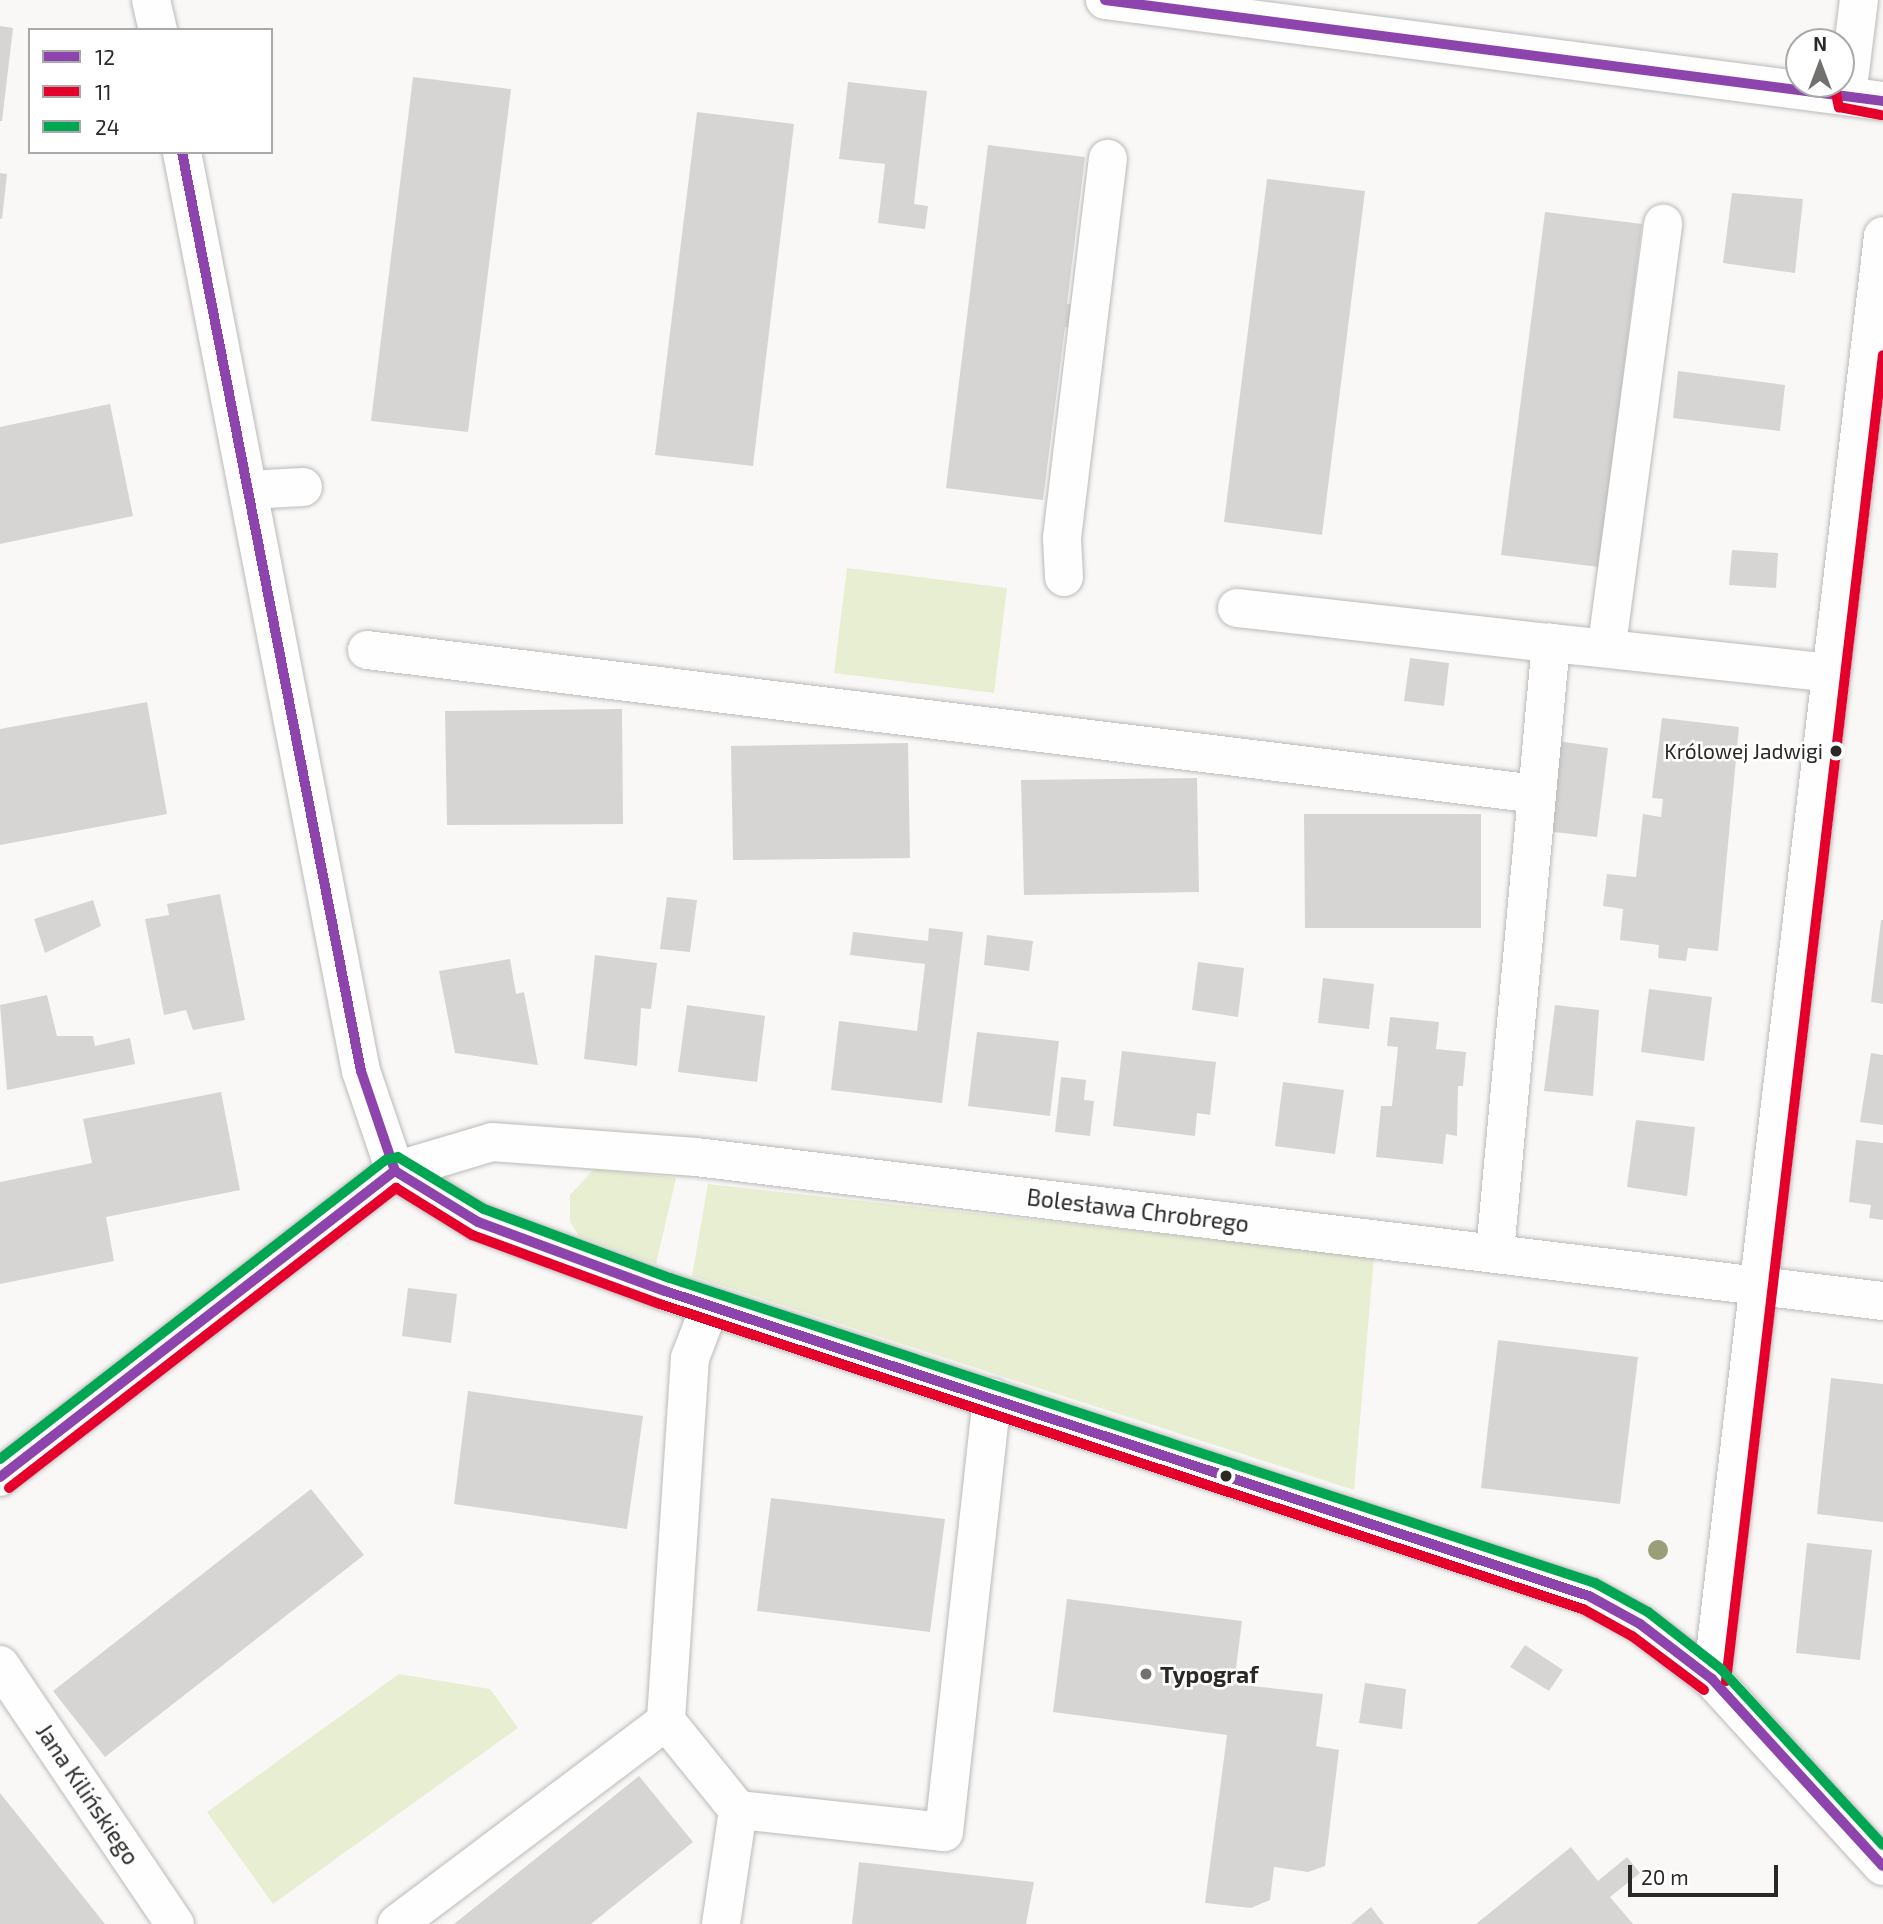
<!DOCTYPE html>
<html>
<head>
<meta charset="utf-8">
<style>
  body { margin:0 }
  #map { position:relative; width:1883px; height:1924px; overflow:hidden; background:#faf8f6; font-family:"Exo 2",sans-serif }
  div>[style] { position:absolute }
  .green>* { inset:0; background:#e8eed2 }
  .building>* { inset:0; background:#d7d5d4 }
  .roads { filter:drop-shadow(0 0 2px #bbbab9) drop-shadow(0 0 2px #bbbab9) }
  .minor>* { height:38px; margin:-19px; padding:0 19px; transform-origin:19px; border-radius:19px; background:#fefefe }
  .bus-1>* { height:10px; margin:-5px; padding:0 5px; transform-origin:5px; border-radius:5px; background:#8e44ad }
  .bus-2>* { height:10px; margin:-5px; padding:0 5px; transform-origin:5px; border-radius:5px; background:#e4002b }
  .bus-3>* { height:10px; margin:-5px; padding:0 5px; transform-origin:5px; border-radius:5px; background:#00a651 }
  .trees>* { width:20px; height:20px; margin:-10px; border-radius:50%; background:#9a9e79 }
  .dots>* { width:19px; height:19px; translate:-50% -50%; box-sizing:border-box; border:4px solid #fff; border-radius:50% }
  span { translate:-50% -50%; white-space:nowrap; text-align:center; line-height:1.15; -webkit-text-stroke:5px #fff; paint-order:stroke }
  .bus-label { font-size:21px; color:#2a2927 }
  .right { translate:-100% -50%; text-align:right }
  .street-label { font-size:23px; color:#2a2927 }
  .poi-label { font-size:23px; color:#2a2927; font-weight:700 }
  .left { translate:0 -50%; text-align:left }
  .legend { position:absolute; left:28px; top:28px; width:245px; height:126px; box-sizing:border-box; background:#fff; border:2px solid #aaa9a9; margin:0; padding:9px 12px; list-style:none; font-size:21px; color:#2a2927 }
  .legend li { display:flex; align-items:center; gap:14px; height:35px }
  .legend b { width:35px; border:2px solid #aaa9a9 }
  .north { position:absolute; left:1785px; top:28px; width:70px; height:70px; box-sizing:border-box; background:#fff; border:2px solid #aaa9a9; border-radius:50%; rotate:0deg; font-size:19px; font-weight:700; line-height:28px; text-align:center; color:#2a2927 }
  .north::after { content:''; display:block; margin:auto; width:24px; height:32px; background:#73716f; clip-path:polygon(50% 0,100% 100%,50% 72%,0 100%) }
  .scale { position:absolute; left:1628px; top:1865px; width:150px; height:32px; box-sizing:border-box; border:4px solid #2a2927; border-top:0; padding-left:9px; font-size:21px; line-height:24px; white-space:nowrap; color:#2a2927; -webkit-text-stroke:5px #fff; paint-order:stroke }
</style>
</head>
<body>
<div id="map">
  <div class="green">
    <i style="clip-path:polygon(847px 568px,1007px 588px,994px 693px,834px 673px)"></i>
    <i style="clip-path:polygon(595px 1168px,676px 1178px,656px 1264px,579px 1236px,570px 1222px,570px 1195px)"></i>
    <i style="clip-path:polygon(708px 1184px,1374px 1257px,1354px 1490px,692px 1276px)"></i>
    <i style="clip-path:polygon(399px 1674px,490px 1689px,518px 1728px,273px 1904px,207px 1812px)"></i>
  </div>
  <div class="building">
    <i style="clip-path:polygon(0 26px,13px 28px,2px 121px,0 121px)"></i>
    <i style="clip-path:polygon(413px 77px,511px 89px,468px 432px,371px 421px)"></i>
    <i style="clip-path:polygon(848px 82px,927px 91px,914px 204px,928px 206px,925px 229px,878px 223px,885px 164px,839px 159px)"></i>
    <i style="clip-path:polygon(697px 112px,794px 124px,753px 466px,655px 455px)"></i>
    <i style="clip-path:polygon(988px 145px,1085px 157px,1067px 304px,1079px 305px,1076px 329px,1065px 327px,1043px 500px,946px 488px)"></i>
    <i style="clip-path:polygon(0 173px,7px 174px,2px 219px,0 218px)"></i>
    <i style="clip-path:polygon(1267px 179px,1365px 191px,1322px 535px,1224px 522px)"></i>
    <i style="clip-path:polygon(1732px 193px,1803px 199px,1795px 273px,1723px 263px)"></i>
    <i style="clip-path:polygon(1545px 212px,1642px 224px,1599px 567px,1501px 555px)"></i>
    <i style="clip-path:polygon(1678px 371px,1785px 385px,1780px 431px,1673px 418px)"></i>
    <i style="clip-path:polygon(110px 404px,133px 516px,0 544px,0 427px)"></i>
    <i style="clip-path:polygon(1732px 550px,1778px 553px,1776px 588px,1729px 585px)"></i>
    <i style="clip-path:polygon(1410px 658px,1449px 663px,1444px 706px,1404px 701px)"></i>
    <i style="clip-path:polygon(147px 702px,167px 814px,0 845px,0 729px)"></i>
    <i style="clip-path:polygon(622px 709px,623px 824px,447px 825px,445px 711px)"></i>
    <i style="clip-path:polygon(1662px 718px,1739px 727px,1718px 951px,1688px 948px,1686px 961px,1658px 958px,1659px 945px,1620px 940px,1623px 909px,1603px 906px,1607px 874px,1636px 877px,1643px 814px,1661px 817px,1663px 799px,1652px 798px)"></i>
    <i style="clip-path:polygon(1557px 741px,1608px 748px,1597px 837px,1546px 831px)"></i>
    <i style="clip-path:polygon(908px 743px,910px 858px,733px 860px,731px 746px)"></i>
    <i style="clip-path:polygon(1197px 778px,1199px 892px,1024px 895px,1021px 780px)"></i>
    <i style="clip-path:polygon(1304px 814px,1481px 814px,1481px 928px,1305px 928px)"></i>
    <i style="clip-path:polygon(220px 894px,245px 1020px,193px 1030px,186px 1010px,164px 1015px,145px 919px,169px 915px,167px 904px)"></i>
    <i style="clip-path:polygon(667px 897px,697px 900px,690px 952px,660px 949px)"></i>
    <i style="clip-path:polygon(93px 900px,101px 926px,45px 953px,34px 919px)"></i>
    <i style="clip-path:polygon(1881px 920px,1883px 920px,1883px 1004px,1871px 1002px)"></i>
    <i style="clip-path:polygon(929px 928px,963px 932px,942px 1103px,831px 1090px,839px 1021px,917px 1031px,925px 964px,850px 955px,853px 932px,928px 941px)"></i>
    <i style="clip-path:polygon(987px 935px,1033px 941px,1029px 971px,984px 965px)"></i>
    <i style="clip-path:polygon(595px 955px,657px 963px,651px 1009px,641px 1008px,637px 1066px,584px 1059px)"></i>
    <i style="clip-path:polygon(510px 959px,516px 994px,524px 992px,538px 1065px,455px 1053px,439px 971px)"></i>
    <i style="clip-path:polygon(1198px 962px,1244px 968px,1238px 1017px,1192px 1010px)"></i>
    <i style="clip-path:polygon(1323px 978px,1374px 984px,1369px 1029px,1318px 1023px)"></i>
    <i style="clip-path:polygon(1649px 989px,1712px 997px,1704px 1061px,1641px 1052px)"></i>
    <i style="clip-path:polygon(47px 995px,57px 1036px,93px 1036px,95px 1046px,130px 1038px,135px 1064px,7px 1090px,0 1005px)"></i>
    <i style="clip-path:polygon(687px 1005px,765px 1016px,757px 1082px,678px 1072px)"></i>
    <i style="clip-path:polygon(1555px 1005px,1599px 1010px,1593px 1096px,1544px 1091px)"></i>
    <i style="clip-path:polygon(1390px 1017px,1439px 1022px,1436px 1049px,1466px 1052px,1463px 1086px,1458px 1086px,1457px 1136px,1446px 1134px,1443px 1164px,1376px 1157px,1381px 1106px,1392px 1106px,1398px 1047px,1387px 1046px)"></i>
    <i style="clip-path:polygon(977px 1032px,1059px 1041px,1050px 1116px,968px 1106px)"></i>
    <i style="clip-path:polygon(1122px 1051px,1216px 1062px,1210px 1115px,1197px 1113px,1195px 1136px,1113px 1126px)"></i>
    <i style="clip-path:polygon(1871px 1053px,1883px 1055px,1883px 1125px,1860px 1122px)"></i>
    <i style="clip-path:polygon(1061px 1077px,1086px 1080px,1084px 1100px,1094px 1101px,1090px 1136px,1055px 1132px)"></i>
    <i style="clip-path:polygon(1283px 1082px,1344px 1090px,1335px 1154px,1275px 1146px)"></i>
    <i style="clip-path:polygon(221px 1092px,240px 1190px,106px 1217px,114px 1261px,0 1284px,0 1182px,92px 1163px,83px 1119px)"></i>
    <i style="clip-path:polygon(1636px 1120px,1695px 1127px,1687px 1196px,1627px 1187px)"></i>
    <i style="clip-path:polygon(1856px 1140px,1883px 1143px,1883px 1220px,1869px 1218px,1871px 1205px,1849px 1202px)"></i>
    <i style="clip-path:polygon(408px 1288px,457px 1294px,451px 1343px,402px 1336px)"></i>
    <i style="clip-path:polygon(1498px 1340px,1638px 1357px,1620px 1504px,1481px 1488px)"></i>
    <i style="clip-path:polygon(1831px 1378px,1883px 1384px,1883px 1522px,1817px 1514px)"></i>
    <i style="clip-path:polygon(468px 1391px,643px 1416px,627px 1529px,454px 1504px)"></i>
    <i style="clip-path:polygon(311px 1489px,364px 1555px,105px 1757px,53px 1691px)"></i>
    <i style="clip-path:polygon(771px 1498px,945px 1519px,930px 1632px,757px 1611px)"></i>
    <i style="clip-path:polygon(1807px 1543px,1872px 1550px,1860px 1660px,1796px 1653px)"></i>
    <i style="clip-path:polygon(1067px 1599px,1242px 1621px,1234px 1684px,1323px 1694px,1316px 1746px,1339px 1750px,1325px 1866px,1308px 1872px,1274px 1867px,1270px 1900px,1251px 1908px,1205px 1903px,1227px 1735px,1053px 1712px)"></i>
    <i style="clip-path:polygon(1525px 1645px,1563px 1670px,1549px 1691px,1510px 1667px)"></i>
    <i style="clip-path:polygon(1365px 1683px,1406px 1689px,1402px 1729px,1359px 1723px)"></i>
    <i style="clip-path:polygon(639px 1776px,693px 1842px,591px 1924px,454px 1924px)"></i>
    <i style="clip-path:polygon(0 1793px,105px 1924px,0 1924px)"></i>
    <i style="clip-path:polygon(1571px 1847px,1598px 1881px,1627px 1857px,1640px 1873px,1610px 1897px,1633px 1924px,1476px 1924px)"></i>
    <i style="clip-path:polygon(859px 1862px,1034px 1882px,1026px 1924px,852px 1924px)"></i>
    <i style="clip-path:polygon(1371px 1907px,1384px 1924px,1351px 1924px)"></i>
  </div>
  <div class="roads">
    <div class="minor">
      <i style="left:151px;top:0;width:31px;rotate:77deg"></i>
      <i style="left:1105px;top:0;width:785px;rotate:7.4deg"></i>
      <i style="left:1847px;top:96px;width:97px;rotate:-82.9deg"></i>
      <i style="left:182px;top:152px;width:936px;rotate:78.98deg"></i>
      <i style="left:361px;top:1071px;width:106px;rotate:71.2deg"></i>
      <i style="left:248px;top:490px;width:55px;rotate:-3.1deg"></i>
      <i style="left:1064px;top:577px;width:39px;rotate:-93deg"></i>
      <i style="left:1062px;top:538px;width:382px;rotate:-83.1deg"></i>
      <i style="left:1237px;top:608px;width:316px;rotate:6.4deg"></i>
      <i style="left:1609px;top:630px;width:410px;rotate:-82.4deg"></i>
      <i style="left:367px;top:650px;width:1179px;rotate:7.02deg"></i>
      <i style="left:395px;top:1171px;width:97px;rotate:31.6deg"></i>
      <i style="left:478px;top:1222px;width:199px;rotate:20.3deg"></i>
      <i style="left:665px;top:1291px;width:973px;rotate:18.27deg"></i>
      <i style="left:1589px;top:1596px;width:58px;rotate:28.8deg"></i>
      <i style="left:1640px;top:1624px;width:91px;rotate:37.4deg"></i>
      <i style="left:1712px;top:1679px;width:253px;rotate:47.6deg"></i>
      <i style="left:1495px;top:1252px;width:612px;rotate:-84.75deg"></i>
      <i style="left:1551px;top:643px;width:281px;rotate:6.1deg"></i>
      <i style="left:710px;top:1306px;width:56px;rotate:111deg"></i>
      <i style="left:690px;top:1358px;width:364px;rotate:93.8deg"></i>
      <i style="left:666px;top:1721px;width:114px;rotate:51deg"></i>
      <i style="left:738px;top:1810px;width:207px;rotate:6.1deg"></i>
      <i style="left:944px;top:1832px;width:437px;rotate:-83.7deg"></i>
      <i style="left:0;top:1477px;width:500px;rotate:-37.8deg"></i>
      <i style="left:395px;top:1171px;width:101px;rotate:-16.6deg"></i>
      <i style="left:492px;top:1142px;width:205px;rotate:4.2deg"></i>
      <i style="left:696px;top:1157px;width:1196px;rotate:6.92deg"></i>
      <i style="left:0;top:1665px;width:313px;rotate:56deg"></i>
      <i style="left:1712px;top:1679px;width:1453px;rotate:-83.24deg"></i>
      <i style="left:397px;top:1924px;width:337px;rotate:-37deg"></i>
      <i style="left:721px;top:1924px;width:115px;rotate:-81.5deg"></i>
    </div>
  </div>
  <div class="bus-1">
    <i style="left:1105px;top:0;width:785px;rotate:7.4deg"></i>
    <i style="left:182px;top:152px;width:936px;rotate:78.98deg"></i>
    <i style="left:361px;top:1071px;width:106px;rotate:71.2deg"></i>
    <i style="left:395px;top:1171px;width:97px;rotate:31.6deg"></i>
    <i style="left:478px;top:1222px;width:199px;rotate:20.3deg"></i>
    <i style="left:665px;top:1291px;width:973px;rotate:18.27deg"></i>
    <i style="left:1589px;top:1596px;width:58px;rotate:28.8deg"></i>
    <i style="left:1640px;top:1624px;width:91px;rotate:37.4deg"></i>
    <i style="left:1712px;top:1679px;width:253px;rotate:47.6deg"></i>
    <i style="left:0;top:1477px;width:500px;rotate:-37.8deg"></i>
  </div>
  <div class="bus-2">
    <i style="left:1834px;top:84px;width:24px;rotate:78deg"></i>
    <i style="left:1839px;top:107px;width:43px;rotate:10.8deg"></i>
    <i style="left:9px;top:1488px;width:490px;rotate:-37.8deg"></i>
    <i style="left:396px;top:1188px;width:89px;rotate:31.7deg"></i>
    <i style="left:472px;top:1235px;width:200px;rotate:20.2deg"></i>
    <i style="left:660px;top:1304px;width:972px;rotate:18.29deg"></i>
    <i style="left:1583px;top:1609px;width:56px;rotate:28.9deg"></i>
    <i style="left:1632px;top:1636px;width:90px;rotate:36.9deg"></i>
    <i style="left:1726px;top:1681px;width:1335px;rotate:-83.25deg"></i>
  </div>
  <div class="bus-3">
    <i style="left:0;top:1459px;width:488px;rotate:-37.8deg"></i>
    <i style="left:386px;top:1160px;width:12px;rotate:-14deg"></i>
    <i style="left:398px;top:1157px;width:100px;rotate:31.2deg"></i>
    <i style="left:484px;top:1209px;width:198px;rotate:20.4deg"></i>
    <i style="left:670px;top:1278px;width:974px;rotate:18.25deg"></i>
    <i style="left:1595px;top:1583px;width:60px;rotate:28.7deg"></i>
    <i style="left:1648px;top:1612px;width:93px;rotate:38deg"></i>
    <i style="left:1721px;top:1669px;width:239px;rotate:47.4deg"></i>
  </div>
  <div class="trees">
    <i style="left:1658px;top:1550px"></i>
  </div>
  <div class="dots">
    <i style="left:1836px;top:751px;background:#2a2927"></i>
    <i style="left:1226px;top:1476px;background:#2a2927"></i>
    <i style="left:1146px;top:1674px;background:#73716f"></i>
  </div>
  <div class="bus-label">
    <span class="right" style="left:1823px;top:751px">Królowej Jadwigi</span>
  </div>
  <div class="street-label">
    <span style="left:1138px;top:1210px;rotate:7deg">Bolesława Chrobrego</span>
    <span style="left:88px;top:1794px;rotate:56deg">Jana Kilińskiego</span>
  </div>
  <div class="poi-label">
    <span class="left" style="left:1160px;top:1674px">Typograf</span>
  </div>
  <ul class="legend">
  <li><b style="height:9px;background:#8e44ad"></b>12</li>
  <li><b style="height:9px;background:#e4002b"></b>11</li>
  <li><b style="height:9px;background:#00a651"></b>24</li>
  </ul>
  <div class="north">N</div>
  <div class="scale">20 m</div>
</div>
</body>
</html>
